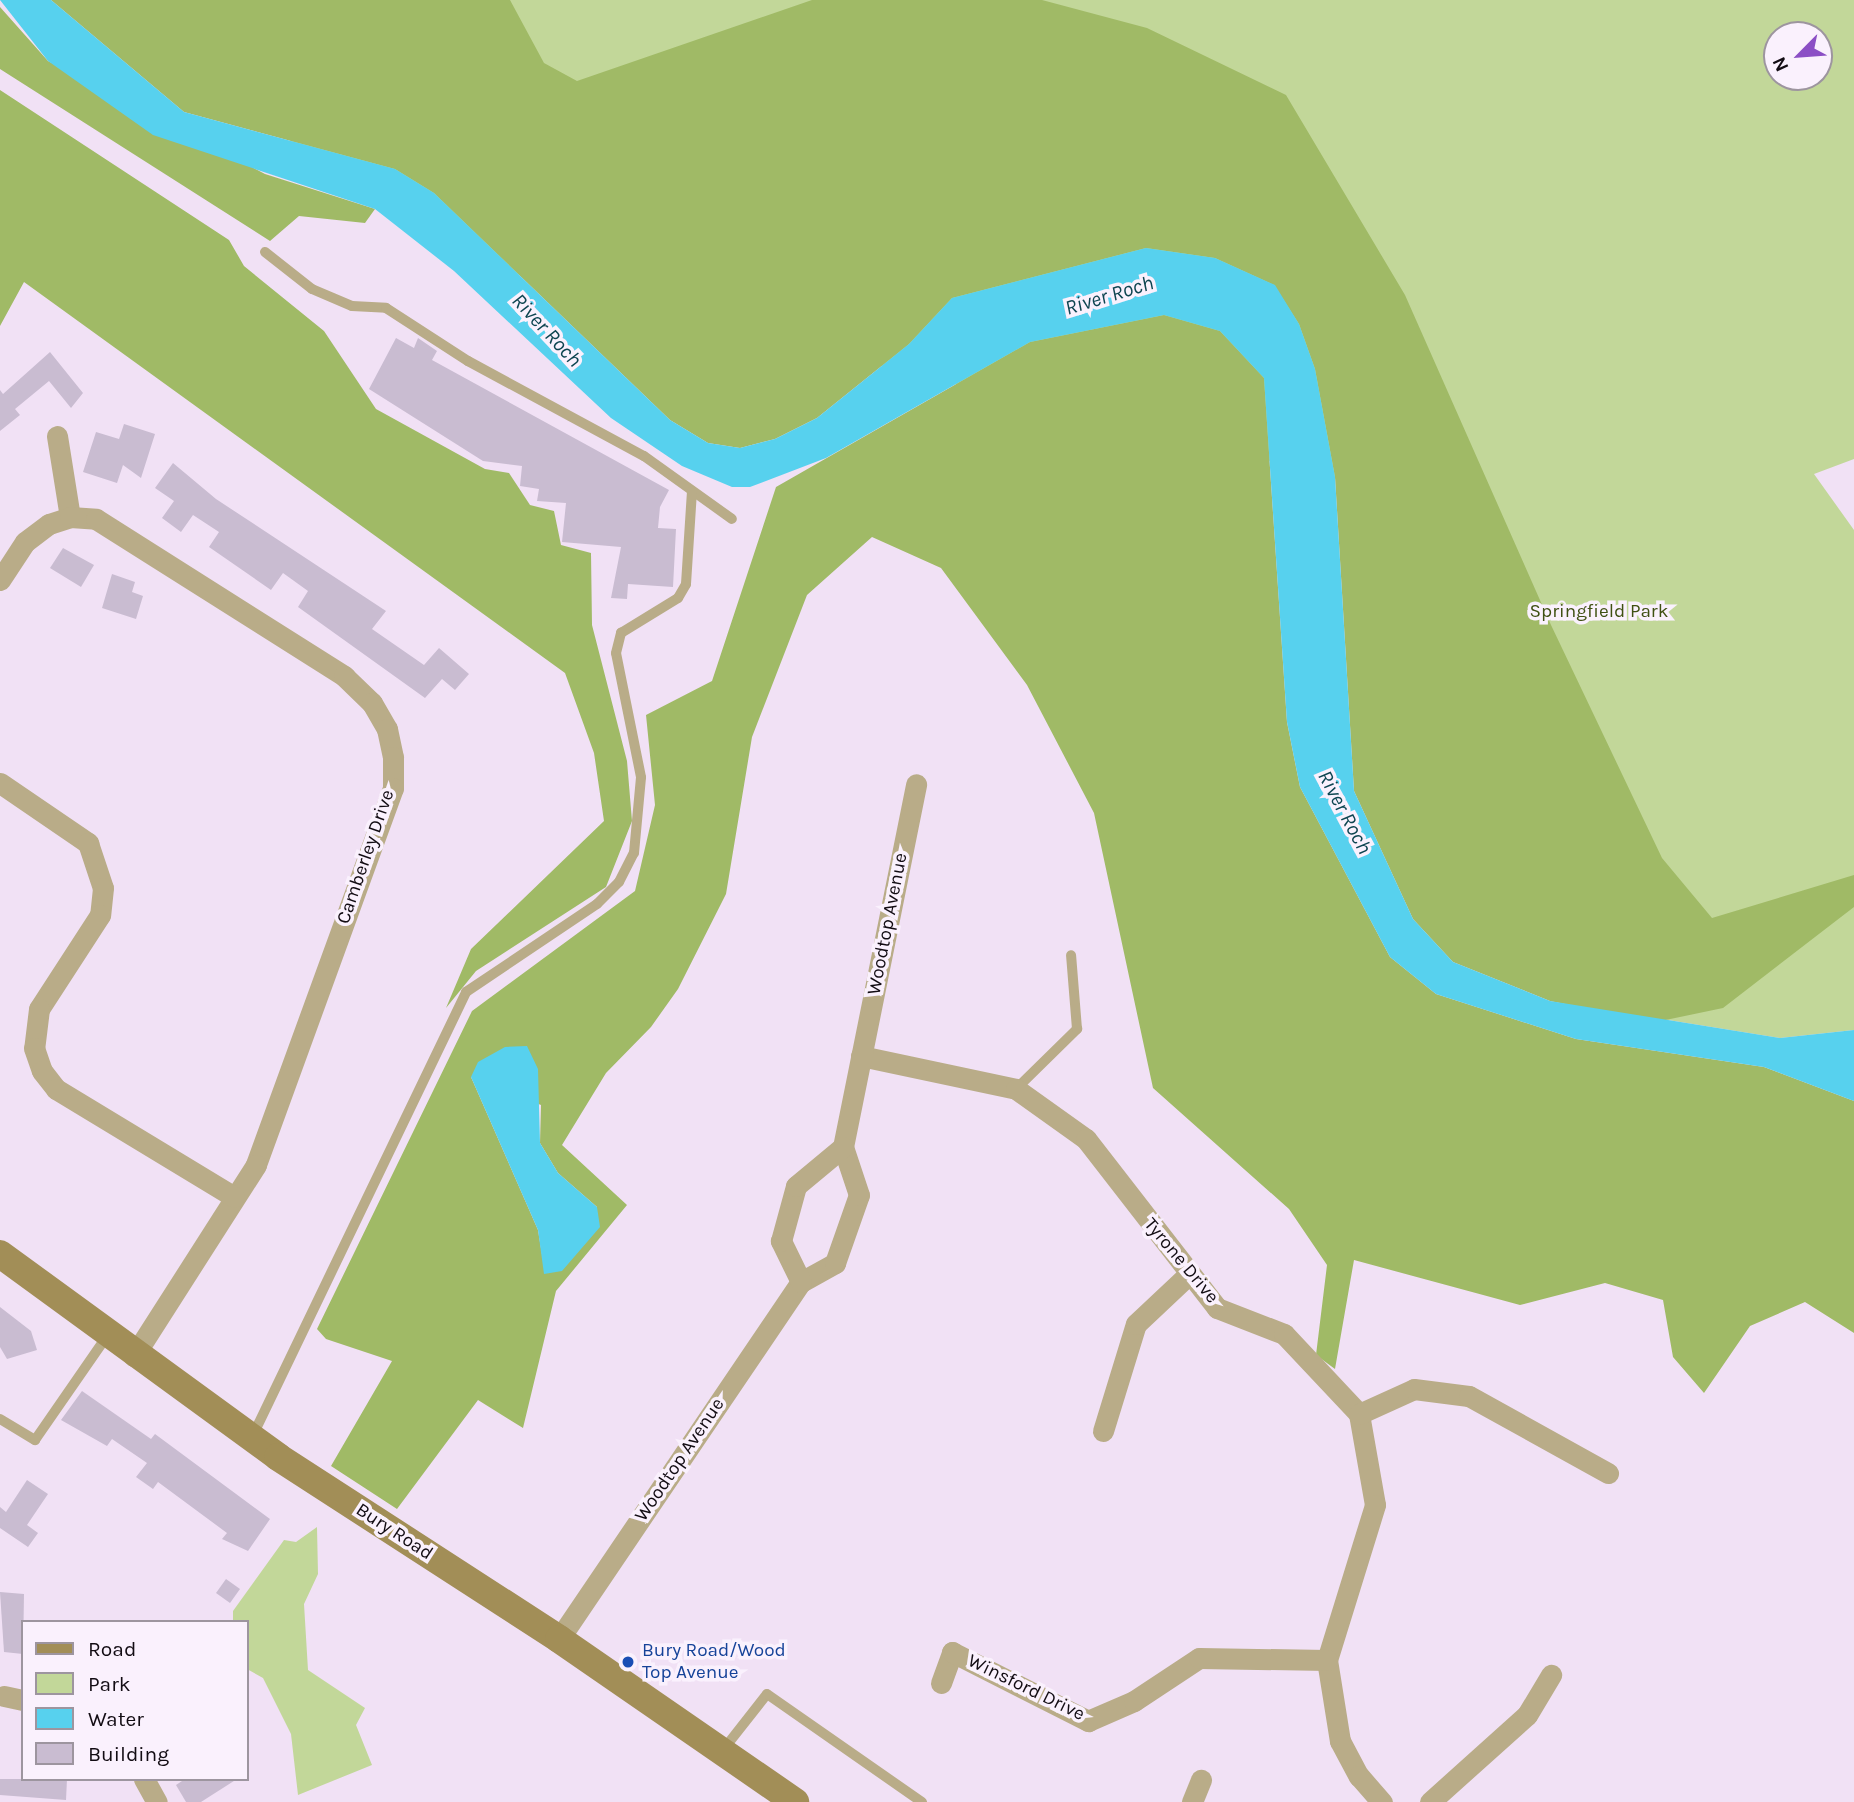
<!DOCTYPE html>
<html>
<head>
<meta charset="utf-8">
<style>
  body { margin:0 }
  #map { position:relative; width:1854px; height:1802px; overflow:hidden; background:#f1e1f5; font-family:Karla,sans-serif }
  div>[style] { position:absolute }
  .green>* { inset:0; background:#c2d799 }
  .forest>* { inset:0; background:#a0ba66 }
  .water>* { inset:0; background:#57d1ee }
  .building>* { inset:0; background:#c9bcd1 }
  .lane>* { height:10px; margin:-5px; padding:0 5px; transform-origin:5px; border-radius:5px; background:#b9ac88 }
  .street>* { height:21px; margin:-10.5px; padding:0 10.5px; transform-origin:10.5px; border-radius:10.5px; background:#b9ac88 }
  .secondary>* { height:28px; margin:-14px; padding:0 14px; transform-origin:14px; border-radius:14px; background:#a28e57 }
  .dots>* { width:19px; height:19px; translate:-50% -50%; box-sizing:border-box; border:4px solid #faf1fd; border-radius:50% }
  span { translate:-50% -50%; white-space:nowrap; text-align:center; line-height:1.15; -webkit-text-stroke:7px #faf1fd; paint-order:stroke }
  .park-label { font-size:19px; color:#3f5012 }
  .street-label { font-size:19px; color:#120c13 }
  .transit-label { font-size:19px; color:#164399 }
  .left { translate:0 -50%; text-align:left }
  .water-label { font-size:21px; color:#0e4551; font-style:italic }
  .legend { position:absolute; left:21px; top:1620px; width:228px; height:161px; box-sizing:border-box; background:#faf1fd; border:2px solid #9d959f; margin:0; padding:9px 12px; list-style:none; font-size:21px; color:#120c13 }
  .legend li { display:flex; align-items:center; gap:14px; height:35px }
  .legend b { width:35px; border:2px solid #9d959f }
  .north { position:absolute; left:1763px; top:21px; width:70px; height:70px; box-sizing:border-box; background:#faf1fd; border:2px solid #9d959f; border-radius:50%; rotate:245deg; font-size:19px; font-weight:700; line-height:28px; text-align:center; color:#120c13 }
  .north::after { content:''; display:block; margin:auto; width:24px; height:32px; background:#8b4fc5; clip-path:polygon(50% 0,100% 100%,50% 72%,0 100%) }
</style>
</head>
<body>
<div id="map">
  <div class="green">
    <i style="clip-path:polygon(evenodd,51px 0,1854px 0,1854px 459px,1814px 474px,1854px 530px,1854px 1030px,1780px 1038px,1550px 1001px,1335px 477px,526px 279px,51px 0,1777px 35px,1819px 35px,1819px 77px,1777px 77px,1777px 35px)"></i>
    <i style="clip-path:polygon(317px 1527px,318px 1574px,304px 1604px,308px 1670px,365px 1708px,356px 1725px,372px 1765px,298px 1795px,291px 1734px,263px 1678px,247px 1669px,247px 1622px,233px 1622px,233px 1611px,284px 1540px,296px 1542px)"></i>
  </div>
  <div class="forest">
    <i style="clip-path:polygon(51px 0,510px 0,544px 63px,577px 81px,812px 0,1042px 0,1147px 28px,1286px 95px,1405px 295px,1551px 625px,1662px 858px,1712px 918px,1854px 875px,1854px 907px,1723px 1008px,1656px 1022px,1550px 1001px,1453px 962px,1413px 919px,1354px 791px,1335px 477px,1315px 369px,1299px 324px,1274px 285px,1215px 258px,1146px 248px,952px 298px,909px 344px,817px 418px,775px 439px,740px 448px,708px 443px,670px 420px,434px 193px,395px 169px,184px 112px)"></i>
    <i style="clip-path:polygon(0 7px,48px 61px,265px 174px,375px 209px,365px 223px,299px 216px,270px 241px,0 69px)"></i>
    <i style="clip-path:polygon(0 90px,229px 240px,244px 266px,324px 331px,376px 409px,485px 469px,509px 473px,530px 505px,554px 511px,561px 545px,591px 553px,592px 625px,627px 761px,632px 821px,606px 887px,476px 971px,446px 1008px,471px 949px,604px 821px,594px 753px,565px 673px,24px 282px,0 326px)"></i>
    <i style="clip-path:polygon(evenodd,1164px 315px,1220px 331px,1264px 378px,1287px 722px,1300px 787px,1390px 957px,1436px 994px,1576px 1039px,1764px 1067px,1854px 1101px,1854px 1333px,1805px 1302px,1750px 1326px,1704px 1393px,1673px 1357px,1663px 1300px,1605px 1283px,1520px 1305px,1354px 1260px,1335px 1369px,1316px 1355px,1327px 1265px,1289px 1209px,1153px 1088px,1094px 813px,1027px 685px,941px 568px,872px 537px,807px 595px,752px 737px,726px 894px,678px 989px,651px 1027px,606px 1073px,562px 1145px,627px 1205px,556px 1291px,523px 1428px,478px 1400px,397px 1509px,331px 1466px,392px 1361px,326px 1339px,317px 1329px,472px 1011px,635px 891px,655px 805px,646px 715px,712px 681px,776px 487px,1030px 342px,1164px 315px,471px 1077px,541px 1105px,540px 1143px,558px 1173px,597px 1207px,545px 1273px,538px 1230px,471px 1077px)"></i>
  </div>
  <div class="water">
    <i style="clip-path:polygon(0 0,51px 0,184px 112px,395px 169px,434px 193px,670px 420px,708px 443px,740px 448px,775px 439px,817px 418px,909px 344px,952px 298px,1146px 248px,1215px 258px,1275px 285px,1299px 324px,1315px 369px,1335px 477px,1354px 791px,1413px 919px,1453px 962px,1550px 1001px,1780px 1038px,1854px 1030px,1854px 1101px,1764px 1067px,1576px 1039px,1436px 994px,1390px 957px,1300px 787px,1287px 722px,1264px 378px,1220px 331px,1164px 315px,1030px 342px,826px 458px,750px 487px,732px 487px,682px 466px,611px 418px,454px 271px,375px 209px,153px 135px,48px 61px)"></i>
    <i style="clip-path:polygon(527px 1046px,538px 1069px,540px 1143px,558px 1173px,597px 1207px,600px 1227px,562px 1271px,544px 1274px,538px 1230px,471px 1077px,478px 1062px,505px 1047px)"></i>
  </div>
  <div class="building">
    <i style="clip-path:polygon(396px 338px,414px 348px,418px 338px,437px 351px,432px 360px,669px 490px,660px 507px,658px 528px,676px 529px,673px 587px,628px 584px,627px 599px,611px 598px,621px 547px,562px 542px,566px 503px,537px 501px,539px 489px,520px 486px,522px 466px,483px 461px,369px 389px)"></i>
    <i style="clip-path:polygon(50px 352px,83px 393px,71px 408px,49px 381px,15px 409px,20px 415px,0 431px,0 390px,3px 394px)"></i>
    <i style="clip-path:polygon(124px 424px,155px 434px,141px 478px,123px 465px,117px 483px,83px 472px,96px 432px,119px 439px)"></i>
    <i style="clip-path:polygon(173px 463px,216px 499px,386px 611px,372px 629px,424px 665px,439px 648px,469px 674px,455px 690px,442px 679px,425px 698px,298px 607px,308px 591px,283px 573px,271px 590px,209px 547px,219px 532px,193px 515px,181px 532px,162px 518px,174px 501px,155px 488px)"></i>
    <i style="clip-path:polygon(63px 548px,94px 565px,81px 587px,50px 568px)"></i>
    <i style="clip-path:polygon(112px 574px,135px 582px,132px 592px,143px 596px,136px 619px,102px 608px)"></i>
    <i style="clip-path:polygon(0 1307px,31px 1331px,37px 1350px,7px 1359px,0 1347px)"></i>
    <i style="clip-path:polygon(82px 1391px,151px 1439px,155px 1434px,270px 1519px,248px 1551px,222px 1539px,227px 1533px,158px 1482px,153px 1489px,136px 1477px,147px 1463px,112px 1439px,107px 1446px,61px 1420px)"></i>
    <i style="clip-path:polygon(27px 1480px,48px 1494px,27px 1525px,38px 1533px,28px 1547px,0 1528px,0 1507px,6px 1512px)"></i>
    <i style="clip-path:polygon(226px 1579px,240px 1589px,230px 1603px,216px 1593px)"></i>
    <i style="clip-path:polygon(0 1592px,24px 1594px,23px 1654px,4px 1652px)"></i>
    <i style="clip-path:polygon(0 1779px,67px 1779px,66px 1800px,0 1795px)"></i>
    <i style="clip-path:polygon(185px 1779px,237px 1779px,201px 1802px,186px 1802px,176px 1785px)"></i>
  </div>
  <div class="lane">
    <i style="left:265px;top:252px;width:60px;rotate:38.2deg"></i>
    <i style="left:312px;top:289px;width:43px;rotate:23deg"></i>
    <i style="left:352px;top:306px;width:34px;rotate:3deg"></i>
    <i style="left:386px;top:308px;width:98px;rotate:32.9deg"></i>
    <i style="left:468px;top:361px;width:200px;rotate:28.4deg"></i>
    <i style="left:644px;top:456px;width:108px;rotate:35.6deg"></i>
    <i style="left:1016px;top:1089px;width:86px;rotate:-44.5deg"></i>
    <i style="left:1077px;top:1029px;width:74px;rotate:-94.6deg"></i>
    <i style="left:0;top:1419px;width:41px;rotate:31deg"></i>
    <i style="left:35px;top:1440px;width:126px;rotate:-55.3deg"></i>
    <i style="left:253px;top:1435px;width:492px;rotate:-64.3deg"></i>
    <i style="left:466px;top:992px;width:158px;rotate:-33.9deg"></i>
    <i style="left:597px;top:904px;width:31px;rotate:-45deg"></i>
    <i style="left:619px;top:882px;width:33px;rotate:-63deg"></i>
    <i style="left:634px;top:853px;width:76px;rotate:-84.7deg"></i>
    <i style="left:641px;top:777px;width:126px;rotate:-101.4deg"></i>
    <i style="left:616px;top:653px;width:21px;rotate:-76deg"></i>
    <i style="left:621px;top:633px;width:67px;rotate:-31.6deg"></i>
    <i style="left:678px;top:598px;width:16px;rotate:-60deg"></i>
    <i style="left:686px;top:584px;width:93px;rotate:-86.3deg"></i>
    <i style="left:723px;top:1750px;width:71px;rotate:-51.8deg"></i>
    <i style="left:767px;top:1694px;width:189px;rotate:34.9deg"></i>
  </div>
  <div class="street">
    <i style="left:57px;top:436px;width:82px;rotate:80.9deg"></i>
    <i style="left:0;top:580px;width:45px;rotate:-56.7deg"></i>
    <i style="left:25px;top:542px;width:30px;rotate:-37deg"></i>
    <i style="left:49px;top:524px;width:22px;rotate:-18deg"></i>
    <i style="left:70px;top:517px;width:26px;rotate:4deg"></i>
    <i style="left:96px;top:519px;width:294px;rotate:32.3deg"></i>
    <i style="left:344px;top:676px;width:39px;rotate:44deg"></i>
    <i style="left:372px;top:703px;width:30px;rotate:60deg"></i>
    <i style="left:387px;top:729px;width:29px;rotate:78deg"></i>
    <i style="left:393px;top:757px;width:31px;rotate:90deg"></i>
    <i style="left:393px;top:788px;width:401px;rotate:110deg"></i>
    <i style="left:256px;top:1165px;width:227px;rotate:122.6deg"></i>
    <i style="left:0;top:783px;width:107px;rotate:34.3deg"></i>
    <i style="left:88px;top:843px;width:47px;rotate:71.6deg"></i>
    <i style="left:103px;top:888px;width:27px;rotate:96deg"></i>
    <i style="left:100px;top:915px;width:112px;rotate:123deg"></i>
    <i style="left:39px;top:1009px;width:39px;rotate:97deg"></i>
    <i style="left:34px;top:1048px;width:24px;rotate:71deg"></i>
    <i style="left:42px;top:1071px;width:23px;rotate:52deg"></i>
    <i style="left:56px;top:1089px;width:208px;rotate:31.2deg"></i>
    <i style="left:861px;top:1056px;width:158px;rotate:12deg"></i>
    <i style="left:1016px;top:1089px;width:86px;rotate:35.5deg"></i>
    <i style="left:1086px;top:1139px;width:214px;rotate:52.2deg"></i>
    <i style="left:1217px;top:1308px;width:72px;rotate:21.2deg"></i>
    <i style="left:1284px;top:1334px;width:110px;rotate:46.8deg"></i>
    <i style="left:1359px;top:1414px;width:92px;rotate:80deg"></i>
    <i style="left:1375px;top:1505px;width:162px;rotate:107.2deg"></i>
    <i style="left:1327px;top:1660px;width:82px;rotate:80.9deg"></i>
    <i style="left:1340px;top:1741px;width:40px;rotate:62deg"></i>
    <i style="left:1359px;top:1776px;width:35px;rotate:49deg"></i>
    <i style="left:801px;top:1282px;width:39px;rotate:-29deg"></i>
    <i style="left:835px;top:1263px;width:72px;rotate:-70.6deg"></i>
    <i style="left:859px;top:1195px;width:51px;rotate:-108.4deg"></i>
    <i style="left:843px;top:1147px;width:370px;rotate:-78.6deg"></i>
    <i style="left:1359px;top:1414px;width:60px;rotate:-24.4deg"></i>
    <i style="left:1414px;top:1389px;width:55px;rotate:7.3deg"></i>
    <i style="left:1469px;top:1396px;width:159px;rotate:29deg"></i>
    <i style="left:1103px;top:1431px;width:112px;rotate:-72.9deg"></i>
    <i style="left:1136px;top:1324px;width:70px;rotate:-43.3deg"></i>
    <i style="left:559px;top:1639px;width:431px;rotate:-55.9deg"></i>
    <i style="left:801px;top:1282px;width:46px;rotate:-116deg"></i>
    <i style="left:781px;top:1241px;width:57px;rotate:-74.7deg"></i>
    <i style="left:796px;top:1186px;width:61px;rotate:-39.7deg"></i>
    <i style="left:941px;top:1683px;width:33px;rotate:-70deg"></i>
    <i style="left:952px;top:1652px;width:153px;rotate:26.9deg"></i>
    <i style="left:1088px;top:1721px;width:50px;rotate:-23.5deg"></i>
    <i style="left:1134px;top:1701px;width:78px;rotate:-33.5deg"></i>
    <i style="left:1199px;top:1658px;width:128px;rotate:0.9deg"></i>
    <i style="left:4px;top:1696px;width:19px;rotate:12deg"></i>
    <i style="left:144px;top:1779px;width:26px;rotate:61deg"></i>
    <i style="left:1192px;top:1802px;width:24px;rotate:-68deg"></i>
    <i style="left:1430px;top:1802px;width:130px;rotate:-41.9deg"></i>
    <i style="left:1527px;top:1715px;width:47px;rotate:-59deg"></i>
  </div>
  <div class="secondary">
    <i style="left:0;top:1254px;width:344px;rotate:36.1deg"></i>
    <i style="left:278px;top:1457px;width:335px;rotate:32.9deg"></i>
    <i style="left:559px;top:1639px;width:287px;rotate:34.6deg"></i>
  </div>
  <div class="dots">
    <i style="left:628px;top:1662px;background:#1a4fb4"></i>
  </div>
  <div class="park-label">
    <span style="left:1599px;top:612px">Springfield Park</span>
  </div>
  <div class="street-label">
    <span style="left:366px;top:857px;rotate:-71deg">Camberley Drive</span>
    <span style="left:888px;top:924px;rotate:-79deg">Woodtop Avenue</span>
    <span style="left:1181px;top:1261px;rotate:50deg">Tyrone Drive</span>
    <span style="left:680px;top:1460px;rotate:-56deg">Woodtop Avenue</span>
    <span style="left:394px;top:1532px;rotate:33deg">Bury Road</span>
    <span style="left:1026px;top:1688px;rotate:26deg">Winsford Drive</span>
  </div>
  <div class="transit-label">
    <span class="left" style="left:642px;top:1662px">Bury Road/Wood<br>Top Avenue</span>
  </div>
  <div class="water-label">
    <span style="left:1109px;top:295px;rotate:-17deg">River Roch</span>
    <span style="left:547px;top:330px;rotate:47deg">River Roch</span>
    <span style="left:1345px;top:812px;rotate:62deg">River Roch</span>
  </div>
  <ul class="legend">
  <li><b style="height:9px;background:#a28e57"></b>Road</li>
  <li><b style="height:19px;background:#c2d799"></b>Park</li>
  <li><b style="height:19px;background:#57d1ee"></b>Water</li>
  <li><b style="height:19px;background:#c9bcd1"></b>Building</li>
  </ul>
  <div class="north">N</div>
</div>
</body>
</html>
